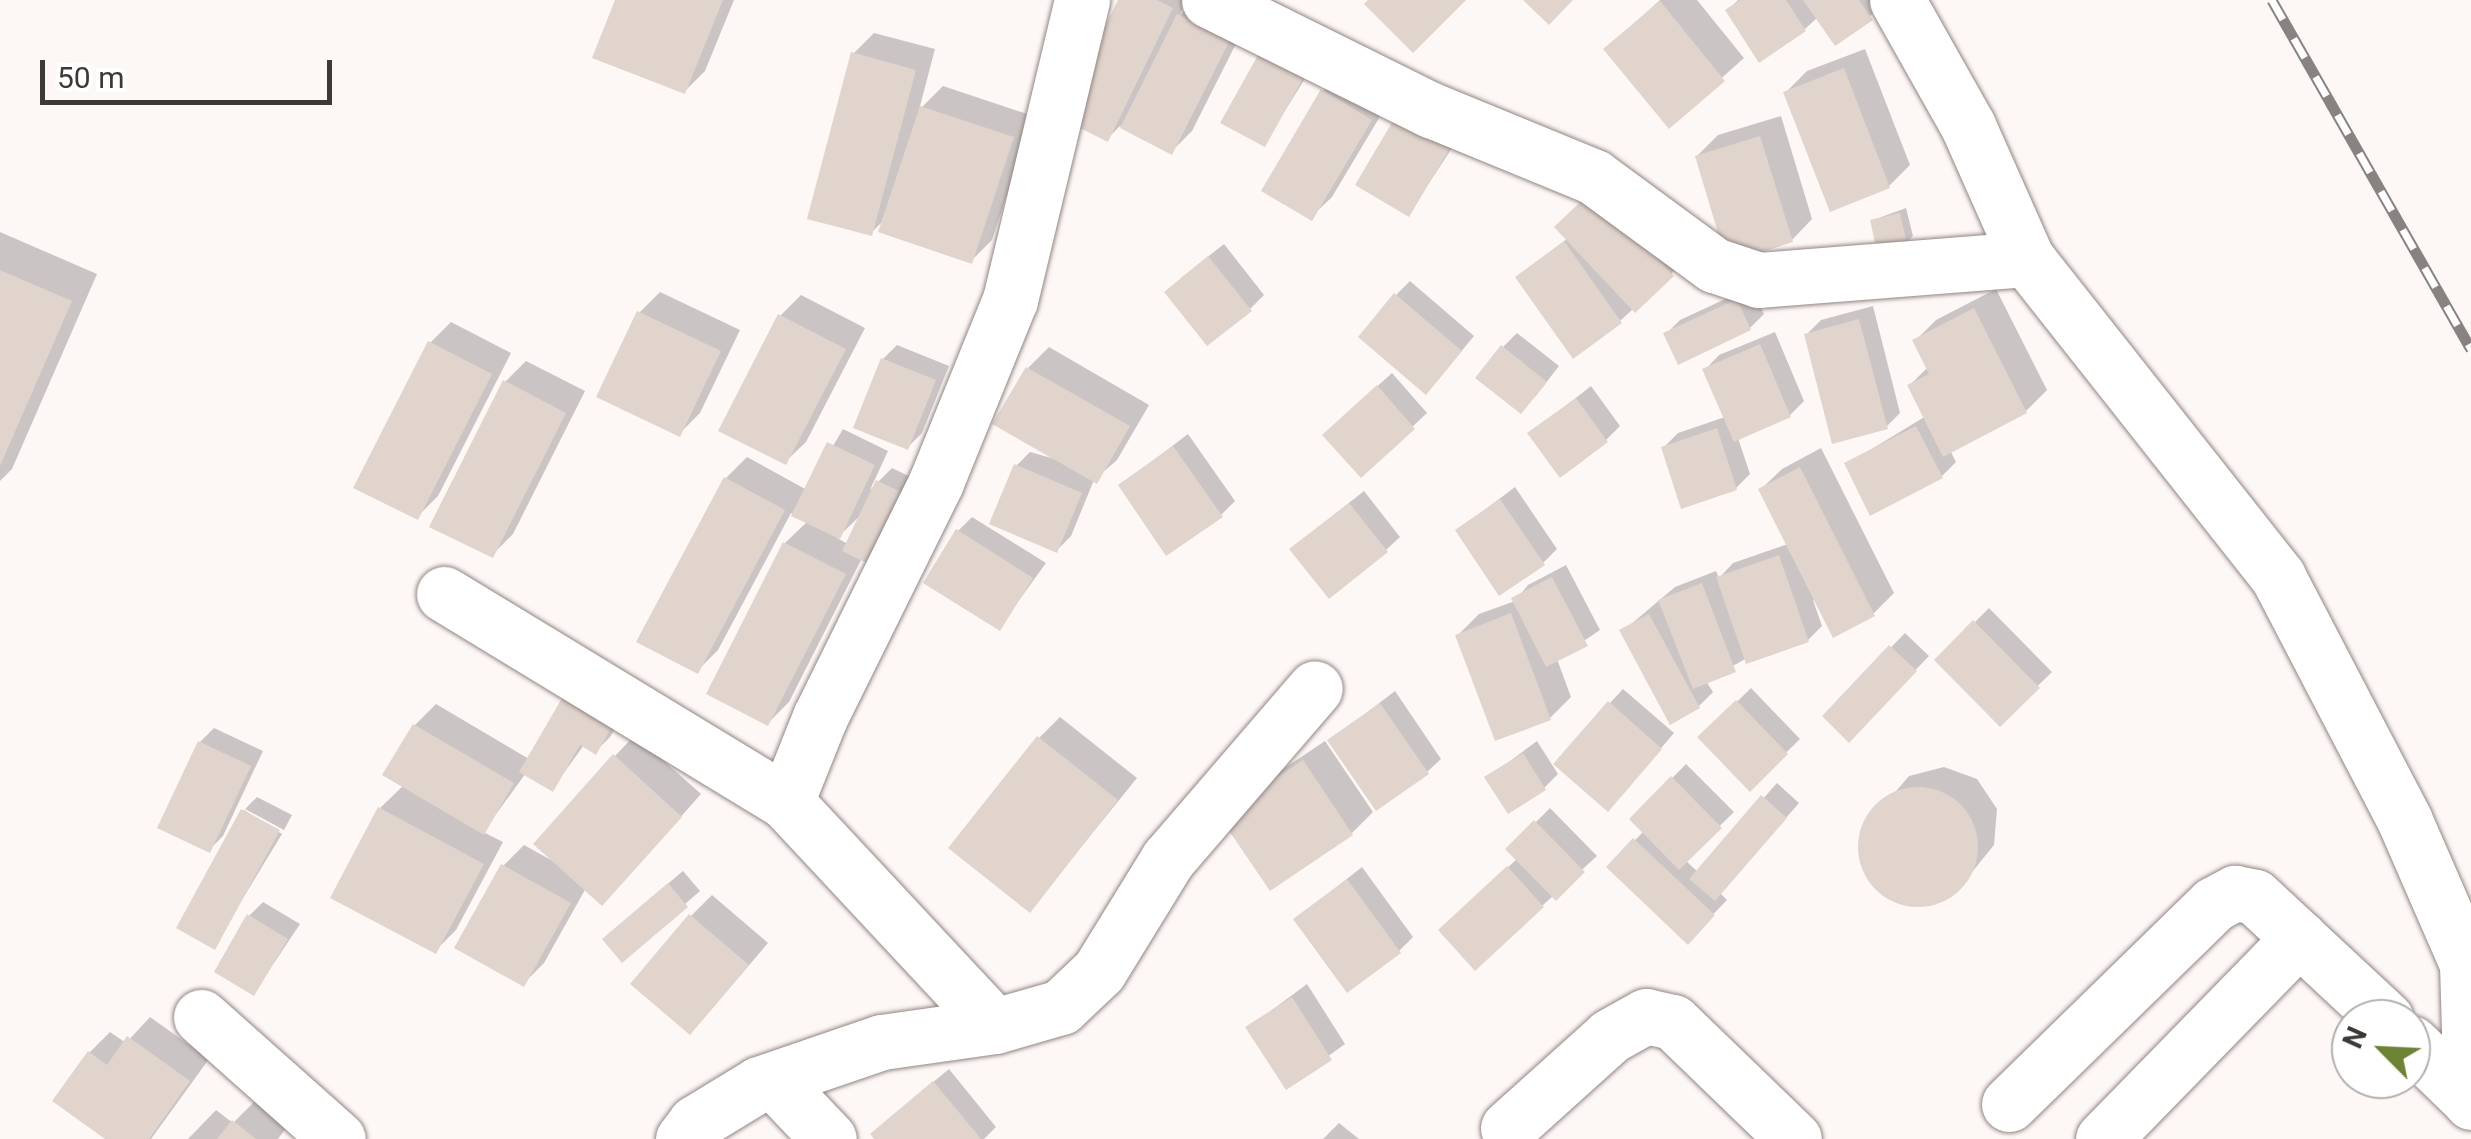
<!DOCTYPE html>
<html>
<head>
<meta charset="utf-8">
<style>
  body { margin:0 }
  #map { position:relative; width:2471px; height:1139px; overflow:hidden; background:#fdf7f6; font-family:Roboto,sans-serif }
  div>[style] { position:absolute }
  .shadow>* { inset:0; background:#0003 }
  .building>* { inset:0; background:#e0d4cd }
  .round { border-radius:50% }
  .roads { filter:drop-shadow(0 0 2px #928582) drop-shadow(0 0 2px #928582) }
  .minor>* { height:55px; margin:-27.5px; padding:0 27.5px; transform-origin:27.5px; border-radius:27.5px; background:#fff }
  .rail>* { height:11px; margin-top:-5.5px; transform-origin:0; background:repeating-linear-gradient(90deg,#fff 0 22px,#888381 0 44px); box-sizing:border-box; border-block:2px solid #888381 }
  span { translate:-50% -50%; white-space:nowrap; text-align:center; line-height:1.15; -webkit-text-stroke:10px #fff; paint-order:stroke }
  .north { position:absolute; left:2331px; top:999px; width:100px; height:100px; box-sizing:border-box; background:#fff; border:2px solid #b2b0af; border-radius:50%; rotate:294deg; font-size:28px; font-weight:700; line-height:40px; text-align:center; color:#3e3937 }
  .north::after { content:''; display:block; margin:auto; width:35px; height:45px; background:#6c8335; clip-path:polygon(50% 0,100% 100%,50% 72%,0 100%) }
  .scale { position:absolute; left:40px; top:60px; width:292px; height:45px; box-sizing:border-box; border:5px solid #3e3937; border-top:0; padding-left:12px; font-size:30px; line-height:35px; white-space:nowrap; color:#3e3937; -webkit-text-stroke:8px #fff; paint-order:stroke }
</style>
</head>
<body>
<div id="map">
  <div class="shadow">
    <i style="clip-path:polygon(618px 0,734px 0,705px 71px,684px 92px)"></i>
    <i style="clip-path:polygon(1121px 0,1186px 0,1180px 15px,1194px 0,1249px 18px,1192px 131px,1171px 152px,1120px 126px,1107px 139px)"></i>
    <i style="clip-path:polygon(1660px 0,1697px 0,1744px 58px,1669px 125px,1606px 49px)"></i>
    <i style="clip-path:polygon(1738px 0,1883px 0,1885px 4px,1836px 43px,1818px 17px,1805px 29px,1728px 10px)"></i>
    <i style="clip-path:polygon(874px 33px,935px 49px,919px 110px,943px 86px,1033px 116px,992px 240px,971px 261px,884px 220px,871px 233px,854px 53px)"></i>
    <i style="clip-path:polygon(1278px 36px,1318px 58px,1264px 144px)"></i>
    <i style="clip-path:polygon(1865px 49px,1910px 165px,1889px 186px,1786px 92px,1807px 71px)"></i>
    <i style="clip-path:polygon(1344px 70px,1391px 98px,1332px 197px,1311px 217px,1323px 91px)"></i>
    <i style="clip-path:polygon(1413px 101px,1463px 131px,1409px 214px)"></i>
    <i style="clip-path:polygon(1781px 116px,1812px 219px,1792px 240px,1697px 156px,1718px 135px)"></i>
    <i style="clip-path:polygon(1906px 208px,1913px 236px,1906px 243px,1873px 220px)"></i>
    <i style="clip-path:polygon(0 232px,97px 274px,12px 469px,0 481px)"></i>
    <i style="clip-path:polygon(1568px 238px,1686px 260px,1620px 321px,1518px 278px)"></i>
    <i style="clip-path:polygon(1224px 244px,1264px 295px,1250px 309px,1181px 278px)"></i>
    <i style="clip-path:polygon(1410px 281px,1474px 336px,1440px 377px,1396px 295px)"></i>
    <i style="clip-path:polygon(1751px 287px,1764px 314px,1750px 328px,1666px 334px,1680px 320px)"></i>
    <i style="clip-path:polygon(1996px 289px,2047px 390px,2026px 411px,1950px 450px,1956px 462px,1942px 476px,1847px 464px,1926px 416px,1910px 385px,1928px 367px,1915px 341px,1936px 320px)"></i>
    <i style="clip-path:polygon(660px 292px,740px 330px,700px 413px,679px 434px,639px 313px)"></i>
    <i style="clip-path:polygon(801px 295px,865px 328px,806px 442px,785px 462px,780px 316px)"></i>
    <i style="clip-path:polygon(1873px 306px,1900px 413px,1886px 427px,1807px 334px,1821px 320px)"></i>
    <i style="clip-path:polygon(451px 322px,511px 353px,438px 496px,417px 517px,430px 343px)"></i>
    <i style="clip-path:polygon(1775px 332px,1804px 401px,1790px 415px,1738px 438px,1750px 474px,1736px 488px,1664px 447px,1678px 433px,1725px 417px,1705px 370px,1719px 355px)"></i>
    <i style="clip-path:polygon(1517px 333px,1559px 366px,1535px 397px,1503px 347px)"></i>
    <i style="clip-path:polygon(897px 345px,949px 366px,922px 433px,908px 447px,883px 359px)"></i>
    <i style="clip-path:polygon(1049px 347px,1149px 405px,1117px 460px,1094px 480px,1071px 536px,1057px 550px,1016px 466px,1030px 452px,1062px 461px,1028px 368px)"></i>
    <i style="clip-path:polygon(526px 361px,585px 391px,513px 534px,492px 555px,505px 382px)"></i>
    <i style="clip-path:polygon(1392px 373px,1427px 413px,1361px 475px,1339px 421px)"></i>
    <i style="clip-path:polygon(1591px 386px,1620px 426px,1606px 440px,1530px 434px)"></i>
    <i style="clip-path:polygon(evenodd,843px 429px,888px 451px,870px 490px,892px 468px,917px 480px,862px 558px,789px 702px,768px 723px,785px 543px,808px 521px,791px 513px,718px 650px,697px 671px,726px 478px,747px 457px,807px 490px,843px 429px,862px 514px,848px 544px,837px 538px,862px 514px)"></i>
    <i style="clip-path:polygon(1188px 434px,1235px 501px,1221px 515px,1121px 485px)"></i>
    <i style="clip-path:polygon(1821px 448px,1894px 593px,1873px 614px,1813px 600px,1822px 626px,1808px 640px,1747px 658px,1706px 681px,1713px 692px,1699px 706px,1623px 631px,1675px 587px,1716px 571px,1719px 578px,1733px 563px,1788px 544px,1761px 489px,1782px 469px)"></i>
    <i style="clip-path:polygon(1515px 487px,1557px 549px,1543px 563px,1458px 530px)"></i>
    <i style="clip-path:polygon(1364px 491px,1400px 537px,1386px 550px,1307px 536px)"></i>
    <i style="clip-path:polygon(972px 517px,1046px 563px,999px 628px,958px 531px)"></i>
    <i style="clip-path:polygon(1566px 565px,1600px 630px,1557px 659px,1571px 697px,1550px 718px,1458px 635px,1479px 614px,1515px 601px,1528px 585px)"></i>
    <i style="clip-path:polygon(1989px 608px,2052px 672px,2000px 723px,1937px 660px)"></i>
    <i style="clip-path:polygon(1905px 633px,1929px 656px,1849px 739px,1825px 716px)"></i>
    <i style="clip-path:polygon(1751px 688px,1800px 739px,1750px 788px,1701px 737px)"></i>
    <i style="clip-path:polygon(1623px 689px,1674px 733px,1622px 794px,1610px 703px)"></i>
    <i style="clip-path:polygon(1395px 691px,1441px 759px,1427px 772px,1331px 740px)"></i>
    <i style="clip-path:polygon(436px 704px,529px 759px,628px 707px,610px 737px,596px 751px,584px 745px,553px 788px,526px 773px,483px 832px,503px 842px,456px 930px,435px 951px,380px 808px,404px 785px,415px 725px)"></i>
    <i style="clip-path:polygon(1060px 717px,1137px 778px,1030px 910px,1039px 738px)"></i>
    <i style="clip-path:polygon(214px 728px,263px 751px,223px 836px,209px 850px,200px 742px)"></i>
    <i style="clip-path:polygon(635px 735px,701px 794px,623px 882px,586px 888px,544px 963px,523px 984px,503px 866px,524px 845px,551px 860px,615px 756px)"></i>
    <i style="clip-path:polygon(1325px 741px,1373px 812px,1352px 833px,1244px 795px)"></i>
    <i style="clip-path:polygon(1537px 741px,1558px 774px,1544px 788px,1487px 778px)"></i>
    <i style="clip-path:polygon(1686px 764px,1734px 812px,1685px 860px,1698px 872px,1777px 783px,1799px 803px,1720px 893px,1727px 900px,1701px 927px,1609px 867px,1644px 831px,1632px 819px)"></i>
    <i style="clip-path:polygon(1944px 767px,1977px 779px,1997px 809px,1994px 845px,1964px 882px,1934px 902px,1898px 901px,1871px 879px,1861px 844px,1865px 827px,1909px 776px)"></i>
    <i style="clip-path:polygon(257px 797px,292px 815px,284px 830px,245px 809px)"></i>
    <i style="clip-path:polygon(1550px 808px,1597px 856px,1542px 906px,1455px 916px,1518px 858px,1509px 849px)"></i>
    <i style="clip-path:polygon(244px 810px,282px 834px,214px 946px,179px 927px)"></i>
    <i style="clip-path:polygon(1362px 867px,1413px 937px,1399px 951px,1296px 919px)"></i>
    <i style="clip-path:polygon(683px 871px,700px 891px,622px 959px,619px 925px)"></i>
    <i style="clip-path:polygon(712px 895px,768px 943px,710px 1011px,691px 916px)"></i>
    <i style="clip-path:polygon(263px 902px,300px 924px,254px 993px,249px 916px)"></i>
    <i style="clip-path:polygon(1307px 984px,1345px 1044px,1287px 1086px,1249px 1027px)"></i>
    <i style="clip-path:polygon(150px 1017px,209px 1059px,151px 1139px,110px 1139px,89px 1053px,110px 1032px,126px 1043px)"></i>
    <i style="clip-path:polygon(949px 1069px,996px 1127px,984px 1139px,878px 1139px,887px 1120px)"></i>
    <i style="clip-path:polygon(255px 1101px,287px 1127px,278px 1139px,188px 1139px,216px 1110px,233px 1123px)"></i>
    <i style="clip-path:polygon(1339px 1123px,1359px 1139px,1323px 1139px)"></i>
  </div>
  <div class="building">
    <i style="clip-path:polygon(615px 0,723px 0,685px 94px,592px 58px)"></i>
    <i style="clip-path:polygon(1118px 0,1157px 0,1173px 8px,1108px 142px,1060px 118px)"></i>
    <i style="clip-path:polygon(1368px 0,1466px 0,1413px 53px,1364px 4px)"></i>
    <i style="clip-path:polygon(1523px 0,1573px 0,1549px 25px)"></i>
    <i style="clip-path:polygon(1740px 0,1786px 0,1806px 31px,1759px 63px,1725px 10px)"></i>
    <i style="clip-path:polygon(1803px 0,1859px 0,1873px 20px,1835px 46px)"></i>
    <i style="clip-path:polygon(1660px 1px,1725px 81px,1669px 129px,1603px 49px)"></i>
    <i style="clip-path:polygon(1177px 14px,1230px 40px,1172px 155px,1120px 128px)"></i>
    <i style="clip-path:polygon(1262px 48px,1306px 73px,1265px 147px,1220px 123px)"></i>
    <i style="clip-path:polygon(851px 52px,916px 70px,872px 236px,807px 219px)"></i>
    <i style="clip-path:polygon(1844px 68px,1890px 188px,1830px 212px,1783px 92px)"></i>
    <i style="clip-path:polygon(1321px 89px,1372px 120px,1312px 221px,1261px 191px)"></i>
    <i style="clip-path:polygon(920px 106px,1014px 137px,972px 264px,878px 232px)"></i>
    <i style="clip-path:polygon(1397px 114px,1451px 146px,1409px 217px,1355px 185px)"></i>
    <i style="clip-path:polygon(1760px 136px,1793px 242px,1727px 263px,1695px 156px)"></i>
    <i style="clip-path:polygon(1593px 190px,1674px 276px,1635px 313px,1554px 227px)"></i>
    <i style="clip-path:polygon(1900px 213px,1907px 245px,1877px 252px,1870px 220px)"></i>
    <i style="clip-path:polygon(1564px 241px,1622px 323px,1573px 359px,1515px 277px)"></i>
    <i style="clip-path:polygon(1208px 256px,1252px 311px,1207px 346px,1164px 292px)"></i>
    <i style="clip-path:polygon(0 270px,72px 301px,0 466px)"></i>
    <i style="clip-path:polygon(1394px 293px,1462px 351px,1426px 395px,1358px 337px)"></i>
    <i style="clip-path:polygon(1737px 299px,1751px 330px,1678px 365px,1663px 333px)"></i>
    <i style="clip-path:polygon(1974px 308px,2027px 413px,1943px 457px,1907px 385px,1929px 374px,1912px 340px)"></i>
    <i style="clip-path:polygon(637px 311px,721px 351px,680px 437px,596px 397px)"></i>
    <i style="clip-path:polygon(778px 314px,846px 349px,786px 465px,718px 431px)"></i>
    <i style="clip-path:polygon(1859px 319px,1888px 429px,1832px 444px,1804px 334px)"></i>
    <i style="clip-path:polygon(428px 341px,492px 374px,418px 520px,353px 488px)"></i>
    <i style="clip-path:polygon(1760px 344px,1791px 417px,1734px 442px,1702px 369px)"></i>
    <i style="clip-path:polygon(1501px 345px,1547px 382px,1521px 414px,1475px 378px)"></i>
    <i style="clip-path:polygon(881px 358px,936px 380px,908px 450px,853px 428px)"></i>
    <i style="clip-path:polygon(1026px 367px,1130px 426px,1097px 484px,992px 424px)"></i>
    <i style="clip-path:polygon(503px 380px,566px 413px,493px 558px,429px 527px)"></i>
    <i style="clip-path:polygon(1377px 385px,1415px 429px,1361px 478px,1322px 435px)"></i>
    <i style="clip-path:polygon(1576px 398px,1608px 442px,1560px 478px,1527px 433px)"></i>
    <i style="clip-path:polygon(1916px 426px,1943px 478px,1870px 516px,1844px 463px)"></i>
    <i style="clip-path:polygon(1717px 428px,1737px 490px,1681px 509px,1661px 447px)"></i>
    <i style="clip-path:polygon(827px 442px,875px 465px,840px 539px,791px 516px)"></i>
    <i style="clip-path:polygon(1173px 446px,1223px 517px,1166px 556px,1118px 485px)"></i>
    <i style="clip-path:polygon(1014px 464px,1082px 493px,1057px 553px,989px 524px)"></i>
    <i style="clip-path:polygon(1800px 467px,1875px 616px,1833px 638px,1758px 489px)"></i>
    <i style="clip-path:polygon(724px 477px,785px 510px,698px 674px,636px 642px)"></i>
    <i style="clip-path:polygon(876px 480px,905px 494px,871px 565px,842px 551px)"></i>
    <i style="clip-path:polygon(1500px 499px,1545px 565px,1499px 596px,1455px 530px)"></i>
    <i style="clip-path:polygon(1349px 503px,1388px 552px,1329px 599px,1289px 549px)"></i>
    <i style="clip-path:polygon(956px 529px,1033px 578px,1000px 631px,923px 583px)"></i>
    <i style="clip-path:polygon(783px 542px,846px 574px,768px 726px,706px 694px)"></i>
    <i style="clip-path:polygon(1779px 555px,1809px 642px,1746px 664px,1716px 577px)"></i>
    <i style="clip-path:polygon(1552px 577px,1588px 646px,1546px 667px,1511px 598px)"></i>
    <i style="clip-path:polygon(1702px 583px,1736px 672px,1693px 689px,1658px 600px)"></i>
    <i style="clip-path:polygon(1511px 613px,1551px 720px,1495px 741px,1455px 635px)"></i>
    <i style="clip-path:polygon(1649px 614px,1700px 708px,1670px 725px,1619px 630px)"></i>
    <i style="clip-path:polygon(1973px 620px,2040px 688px,2000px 727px,1934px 660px)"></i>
    <i style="clip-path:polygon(1889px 645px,1917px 671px,1849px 743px,1822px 716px)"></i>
    <i style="clip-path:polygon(565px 693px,615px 721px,596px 755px,580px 745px,553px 792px,519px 772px)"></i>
    <i style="clip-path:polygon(1736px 700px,1788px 754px,1750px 792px,1697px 737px)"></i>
    <i style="clip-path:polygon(1608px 701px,1662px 749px,1608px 812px,1553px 764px)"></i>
    <i style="clip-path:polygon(1380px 703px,1429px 774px,1376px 811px,1327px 740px)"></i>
    <i style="clip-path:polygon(413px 724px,514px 783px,484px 835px,382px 775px)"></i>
    <i style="clip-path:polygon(1037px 736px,1118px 800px,1030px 913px,948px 848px)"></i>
    <i style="clip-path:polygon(198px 741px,251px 766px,210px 853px,157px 828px)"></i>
    <i style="clip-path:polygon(1523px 753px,1546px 790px,1508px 814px,1484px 777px)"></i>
    <i style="clip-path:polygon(613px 754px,682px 817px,602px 906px,533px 844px)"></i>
    <i style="clip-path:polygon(1303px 760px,1353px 835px,1270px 891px,1219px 816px)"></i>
    <i style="clip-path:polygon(1671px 776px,1722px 828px,1679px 870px,1629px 819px)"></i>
    <i class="round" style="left:1858px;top:787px;width:120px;height:120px"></i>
    <i style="clip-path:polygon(1761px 795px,1787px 818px,1715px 901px,1689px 879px)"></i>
    <i style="clip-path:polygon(378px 807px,484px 864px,436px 954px,330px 898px)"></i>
    <i style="clip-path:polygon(241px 809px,280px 830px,215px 950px,176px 928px)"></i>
    <i style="clip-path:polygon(1534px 820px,1585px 872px,1556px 901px,1505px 849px)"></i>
    <i style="clip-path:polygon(1633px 838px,1715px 915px,1688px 945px,1606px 867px)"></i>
    <i style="clip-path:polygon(501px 864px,571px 903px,524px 987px,454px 948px)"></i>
    <i style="clip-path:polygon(1507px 866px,1544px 907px,1475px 971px,1438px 930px)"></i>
    <i style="clip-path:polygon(1347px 879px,1401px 953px,1347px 993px,1293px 919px)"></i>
    <i style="clip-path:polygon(668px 883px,688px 907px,622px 963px,602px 939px)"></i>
    <i style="clip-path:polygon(247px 914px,288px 939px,254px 996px,214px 972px)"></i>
    <i style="clip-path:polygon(689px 914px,749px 965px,690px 1035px,630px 984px)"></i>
    <i style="clip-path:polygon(1292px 997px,1332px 1060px,1286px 1090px,1245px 1027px)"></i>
    <i style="clip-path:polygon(127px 1036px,190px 1081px,149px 1139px,105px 1139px,52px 1101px,88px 1051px,107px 1065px)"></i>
    <i style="clip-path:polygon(933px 1081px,981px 1139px,874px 1139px,870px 1134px)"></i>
    <i style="clip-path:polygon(232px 1120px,256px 1139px,217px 1139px)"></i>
  </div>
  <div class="roads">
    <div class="minor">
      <i style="left:1209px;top:0;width:248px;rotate:26.4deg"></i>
      <i style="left:1431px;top:110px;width:176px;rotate:22.3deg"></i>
      <i style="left:1594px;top:177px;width:149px;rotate:36.3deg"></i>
      <i style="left:1714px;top:265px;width:47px;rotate:18.4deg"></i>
      <i style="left:1759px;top:280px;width:269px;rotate:-4.5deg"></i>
      <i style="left:1897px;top:0;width:145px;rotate:60.6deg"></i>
      <i style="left:1968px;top:126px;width:145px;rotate:66.1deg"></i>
      <i style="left:2027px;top:259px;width:405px;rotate:51.7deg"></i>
      <i style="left:2278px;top:577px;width:273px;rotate:62.5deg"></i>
      <i style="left:2404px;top:819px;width:158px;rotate:66.5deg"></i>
      <i style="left:2467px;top:964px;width:138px;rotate:88.3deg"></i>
      <i style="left:444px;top:594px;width:400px;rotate:31.3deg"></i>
      <i style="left:786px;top:802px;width:306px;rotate:47deg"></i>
      <i style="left:786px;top:802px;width:92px;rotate:-68.2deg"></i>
      <i style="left:820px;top:717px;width:262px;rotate:-63.7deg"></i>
      <i style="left:936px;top:482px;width:196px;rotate:-67.9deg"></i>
      <i style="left:1010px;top:300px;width:309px;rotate:-76.5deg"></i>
      <i style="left:201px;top:1017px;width:183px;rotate:41.7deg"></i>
      <i style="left:2411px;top:1043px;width:82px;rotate:44deg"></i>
      <i style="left:773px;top:1080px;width:81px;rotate:46.5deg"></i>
      <i style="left:2009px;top:1104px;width:286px;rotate:-44.3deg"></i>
      <i style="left:2214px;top:904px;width:24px;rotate:-28deg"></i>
      <i style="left:2235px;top:893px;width:20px;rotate:11deg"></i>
      <i style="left:2255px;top:897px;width:60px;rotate:43deg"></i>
      <i style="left:1508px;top:1128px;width:137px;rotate:-42deg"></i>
      <i style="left:1610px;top:1036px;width:41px;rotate:-29.1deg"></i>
      <i style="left:1646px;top:1016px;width:28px;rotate:13deg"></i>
      <i style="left:1673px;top:1022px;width:168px;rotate:44deg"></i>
      <i style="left:683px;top:1139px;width:20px;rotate:-53deg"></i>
      <i style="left:695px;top:1123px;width:75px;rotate:-31.4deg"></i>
      <i style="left:759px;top:1084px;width:130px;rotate:-18.9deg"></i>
      <i style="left:882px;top:1042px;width:114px;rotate:-8.1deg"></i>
      <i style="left:995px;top:1026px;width:69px;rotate:-16.1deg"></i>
      <i style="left:1061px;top:1007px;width:52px;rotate:-43.5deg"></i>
      <i style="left:1099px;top:971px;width:132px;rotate:-58.4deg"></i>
      <i style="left:1168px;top:859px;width:225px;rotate:-49.3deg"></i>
      <i style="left:2103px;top:1139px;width:281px;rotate:-45.7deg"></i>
      <i style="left:2299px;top:938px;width:119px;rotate:43deg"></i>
    </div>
  </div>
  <div class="rail">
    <i style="left:2272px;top:0;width:402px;rotate:60.3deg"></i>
  </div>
  <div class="north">N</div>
  <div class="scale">50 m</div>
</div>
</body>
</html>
